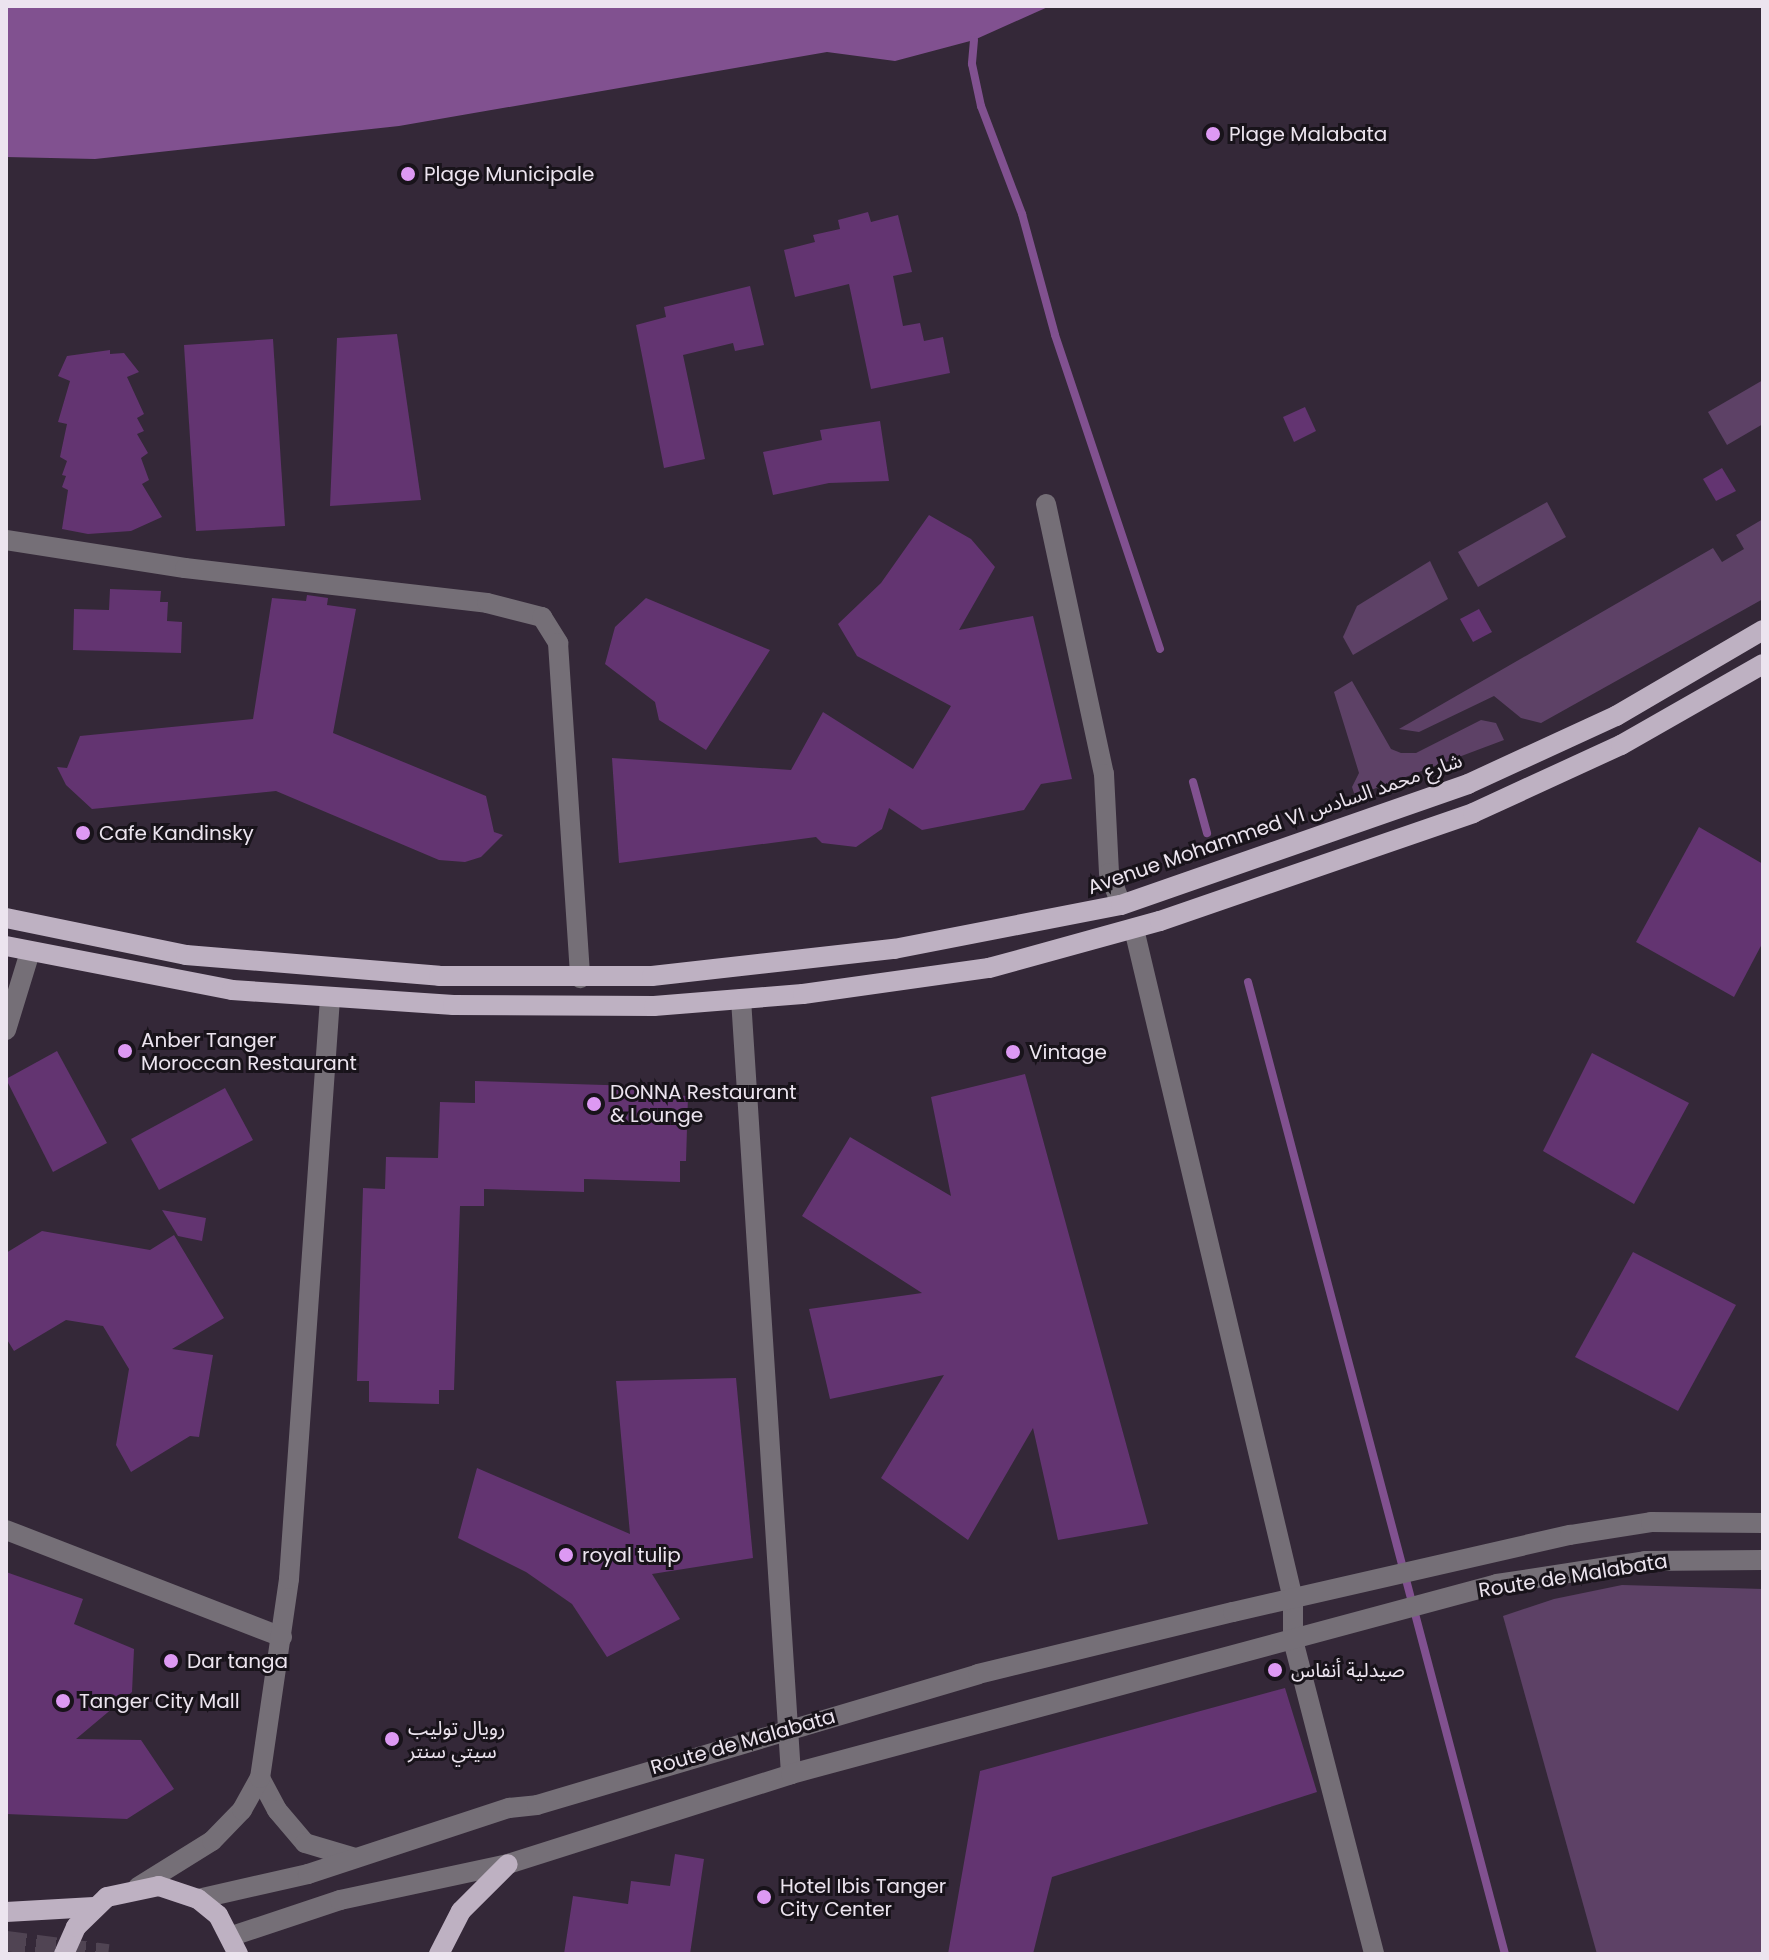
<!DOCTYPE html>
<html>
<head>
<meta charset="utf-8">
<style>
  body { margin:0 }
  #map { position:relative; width:1769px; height:1960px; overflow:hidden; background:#342838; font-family:Poppins,"Noto Sans Arabic",sans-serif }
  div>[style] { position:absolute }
  .green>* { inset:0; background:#5d4166 }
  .water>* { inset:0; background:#815190 }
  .stream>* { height:8px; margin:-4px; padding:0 4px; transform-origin:4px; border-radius:4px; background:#815190 }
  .building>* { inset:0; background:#633471 }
  .major-tunnel>* { height:20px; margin-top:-10px; transform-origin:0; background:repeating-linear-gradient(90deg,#504453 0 20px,transparent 0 30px) }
  .minor>* { height:20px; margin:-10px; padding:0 10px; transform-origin:10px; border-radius:10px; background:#756f77 }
  .major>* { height:20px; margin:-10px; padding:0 10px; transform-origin:10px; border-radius:10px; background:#beb1c2 }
  .dots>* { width:22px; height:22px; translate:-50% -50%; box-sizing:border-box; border:4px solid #18131a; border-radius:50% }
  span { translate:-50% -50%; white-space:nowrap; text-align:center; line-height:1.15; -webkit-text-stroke:6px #18131a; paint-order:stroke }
  .poi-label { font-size:20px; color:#ece4ef }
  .left { translate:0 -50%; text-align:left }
  .street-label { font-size:20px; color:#ece4ef }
  .frame { position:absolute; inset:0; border:8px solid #ece4ef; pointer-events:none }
</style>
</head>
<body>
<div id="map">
  <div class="green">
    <i style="clip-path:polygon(1763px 380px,1763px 424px,1727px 445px,1708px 412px)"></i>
    <i style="clip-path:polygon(1547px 502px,1566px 537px,1478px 587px,1458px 552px)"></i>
    <i style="clip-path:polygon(1763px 519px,1763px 599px,1541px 723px,1521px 718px,1494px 696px,1419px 732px,1399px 729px,1713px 548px,1722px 562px,1744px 549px,1736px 535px)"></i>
    <i style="clip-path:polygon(1430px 561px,1448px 599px,1353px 655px,1343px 637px,1357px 606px)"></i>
    <i style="clip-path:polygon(1352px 681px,1391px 749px,1401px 753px,1416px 753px,1481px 720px,1496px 723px,1504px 740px,1355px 796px,1352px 787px,1359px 773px,1334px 692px)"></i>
    <i style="clip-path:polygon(1622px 1585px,1763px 1589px,1763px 1954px,1597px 1954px,1503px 1616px,1554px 1599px)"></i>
  </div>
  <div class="water">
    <i style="clip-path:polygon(6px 6px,1050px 6px,974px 40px,895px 61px,827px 52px,399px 126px,95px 159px,6px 157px)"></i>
  </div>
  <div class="stream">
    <i style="left:974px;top:40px;width:24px;rotate:95deg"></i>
    <i style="left:972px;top:64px;width:43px;rotate:77.9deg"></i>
    <i style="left:981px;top:106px;width:116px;rotate:69.2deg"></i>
    <i style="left:1022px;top:214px;width:125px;rotate:74.7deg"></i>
    <i style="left:1055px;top:335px;width:331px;rotate:71.5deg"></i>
    <i style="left:1193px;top:782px;width:53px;rotate:74.6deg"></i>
    <i style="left:1248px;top:982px;width:1005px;rotate:75.19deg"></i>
  </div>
  <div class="building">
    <i style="clip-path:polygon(868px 212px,871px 222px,898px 215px,912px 272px,893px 276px,903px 326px,920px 323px,924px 341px,943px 337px,950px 373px,871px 389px,849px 284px,795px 297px,784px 250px,815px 242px,813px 235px,840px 229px,838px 220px)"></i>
    <i style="clip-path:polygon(750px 286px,764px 345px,735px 351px,733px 343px,683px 355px,705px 459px,664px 468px,636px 325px,666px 317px,664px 307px)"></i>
    <i style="clip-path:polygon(397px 334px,421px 500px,330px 506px,337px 338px)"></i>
    <i style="clip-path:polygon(273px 339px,285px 526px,196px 531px,184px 345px)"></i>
    <i style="clip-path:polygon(110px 350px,110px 354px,124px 353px,139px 372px,127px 377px,144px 414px,137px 418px,144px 431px,137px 434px,148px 453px,141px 458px,149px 480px,142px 484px,162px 517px,131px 531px,88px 534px,62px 529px,68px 490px,62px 487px,66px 476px,62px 475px,67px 461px,60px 457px,67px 424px,58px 422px,70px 381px,58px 376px,67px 356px)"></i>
    <i style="clip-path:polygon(1305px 407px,1316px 431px,1294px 442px,1283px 417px)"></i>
    <i style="clip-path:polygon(880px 421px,889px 481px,829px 483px,773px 495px,763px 452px,822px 440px,820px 430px)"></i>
    <i style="clip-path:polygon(1722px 468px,1736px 491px,1716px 501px,1703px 479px)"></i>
    <i style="clip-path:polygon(929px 515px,971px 539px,995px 567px,959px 630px,1033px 616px,1072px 779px,1041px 784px,1024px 810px,922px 830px,889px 808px,882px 829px,856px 847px,822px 843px,816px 837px,619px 863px,612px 758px,791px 770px,823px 712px,913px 769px,951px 706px,857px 656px,838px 624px,881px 583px)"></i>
    <i style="clip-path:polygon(110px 589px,161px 591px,160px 602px,168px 602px,167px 621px,182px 622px,181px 653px,73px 650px,74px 609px,109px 610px)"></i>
    <i style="clip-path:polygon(307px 595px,328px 598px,327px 605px,356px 609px,333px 733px,486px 796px,494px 832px,503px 835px,481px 857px,465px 862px,439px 860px,276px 791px,92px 809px,66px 785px,57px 767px,67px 768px,80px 736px,253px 719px,272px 598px,306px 601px)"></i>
    <i style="clip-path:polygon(646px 598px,770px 650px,706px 750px,659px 720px,655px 702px,605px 664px,615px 627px)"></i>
    <i style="clip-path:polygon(1479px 609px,1492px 632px,1473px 642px,1460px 619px)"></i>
    <i style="clip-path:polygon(1699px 827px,1763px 864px,1763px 942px,1734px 997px,1636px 942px)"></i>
    <i style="clip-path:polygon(57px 1051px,107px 1143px,53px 1172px,6px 1079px)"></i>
    <i style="clip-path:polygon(1592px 1053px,1689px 1103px,1634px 1204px,1543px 1151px)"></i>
    <i style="clip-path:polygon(1025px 1074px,1148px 1524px,1058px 1540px,1033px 1428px,968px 1540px,881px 1478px,944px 1375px,830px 1399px,809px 1309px,922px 1293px,802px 1216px,850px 1137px,951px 1196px,931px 1097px)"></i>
    <i style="clip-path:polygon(475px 1081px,669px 1087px,669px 1095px,688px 1096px,686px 1161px,680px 1161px,680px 1182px,584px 1179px,584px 1192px,484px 1189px,484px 1206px,460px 1206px,454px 1390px,439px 1390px,439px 1404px,369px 1402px,369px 1381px,357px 1381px,363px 1188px,385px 1189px,386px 1157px,438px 1158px,440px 1102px,475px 1103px)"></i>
    <i style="clip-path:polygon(225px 1088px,253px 1140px,159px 1190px,131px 1139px)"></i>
    <i style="clip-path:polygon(162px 1210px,206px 1218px,202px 1241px,178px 1236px)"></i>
    <i style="clip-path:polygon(42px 1231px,150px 1250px,174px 1235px,224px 1318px,172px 1349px,213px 1355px,199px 1437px,190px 1436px,131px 1472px,116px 1445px,129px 1369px,103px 1326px,66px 1320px,14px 1351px,6px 1338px,6px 1253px)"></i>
    <i style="clip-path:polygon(1633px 1252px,1736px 1305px,1678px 1411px,1575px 1357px)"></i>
    <i style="clip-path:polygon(736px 1378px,753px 1558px,652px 1574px,680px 1619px,607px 1657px,572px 1604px,526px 1572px,458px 1538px,477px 1468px,630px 1534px,616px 1381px)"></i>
    <i style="clip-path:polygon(6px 1572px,83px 1599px,74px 1624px,134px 1649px,132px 1692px,76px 1739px,141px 1740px,174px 1789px,127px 1819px,6px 1814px)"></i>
    <i style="clip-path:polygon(1285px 1688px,1317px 1792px,1052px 1877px,1033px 1954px,948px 1954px,980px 1771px)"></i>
    <i style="clip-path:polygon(675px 1854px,704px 1859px,690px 1954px,564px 1954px,573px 1896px,628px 1904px,631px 1881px,670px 1886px)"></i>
  </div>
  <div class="major-tunnel">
    <i style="left:6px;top:1941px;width:103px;rotate:7.3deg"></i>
  </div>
  <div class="minor">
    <i style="left:1046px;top:504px;width:276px;rotate:77.9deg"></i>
    <i style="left:1104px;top:774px;width:99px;rotate:87.1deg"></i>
    <i style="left:1109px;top:873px;width:34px;rotate:69deg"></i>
    <i style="left:6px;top:540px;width:181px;rotate:8.9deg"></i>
    <i style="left:185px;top:568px;width:304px;rotate:6.6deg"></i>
    <i style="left:487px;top:603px;width:57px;rotate:14.3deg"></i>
    <i style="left:542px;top:617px;width:31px;rotate:58deg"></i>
    <i style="left:558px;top:643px;width:336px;rotate:86.2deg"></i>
    <i style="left:1134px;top:929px;width:689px;rotate:76.65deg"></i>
    <i style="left:1293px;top:1599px;width:41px;rotate:90deg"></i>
    <i style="left:1293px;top:1640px;width:324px;rotate:75.5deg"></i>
    <i style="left:741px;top:999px;width:777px;rotate:86.31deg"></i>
    <i style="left:6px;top:1030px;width:82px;rotate:-72.9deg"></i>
    <i style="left:6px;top:1530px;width:296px;rotate:21.2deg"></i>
    <i style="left:260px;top:1778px;width:36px;rotate:62deg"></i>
    <i style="left:277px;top:1810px;width:43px;rotate:49.7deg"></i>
    <i style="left:305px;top:1843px;width:52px;rotate:16.7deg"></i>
    <i style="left:138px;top:1887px;width:87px;rotate:-31.9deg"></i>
    <i style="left:212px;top:1841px;width:43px;rotate:-45.9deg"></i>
    <i style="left:242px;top:1810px;width:37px;rotate:-61deg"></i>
    <i style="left:260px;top:1778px;width:201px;rotate:-81.7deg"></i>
    <i style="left:289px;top:1579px;width:581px;rotate:-85.96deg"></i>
    <i style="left:198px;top:1899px;width:113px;rotate:-12.8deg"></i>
    <i style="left:308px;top:1874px;width:212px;rotate:-18.2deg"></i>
    <i style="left:509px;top:1808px;width:28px;rotate:-6deg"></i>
    <i style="left:537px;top:1805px;width:460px;rotate:-16.5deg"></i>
    <i style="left:978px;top:1674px;width:262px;rotate:-13.7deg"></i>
    <i style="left:1233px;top:1612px;width:346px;rotate:-12.9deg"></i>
    <i style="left:1570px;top:1535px;width:82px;rotate:-9.1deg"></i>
    <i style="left:1651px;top:1522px;width:112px;rotate:0.5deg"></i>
    <i style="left:232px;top:1936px;width:114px;rotate:-18.4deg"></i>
    <i style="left:340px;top:1900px;width:172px;rotate:-12.1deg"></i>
    <i style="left:508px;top:1864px;width:297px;rotate:-17.6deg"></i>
    <i style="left:791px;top:1774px;width:731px;rotate:-15.06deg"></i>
    <i style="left:1497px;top:1584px;width:150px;rotate:-8.8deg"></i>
    <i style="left:1645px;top:1561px;width:118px;rotate:-0.5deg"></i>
  </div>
  <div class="major">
    <i style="left:6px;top:918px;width:184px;rotate:11.6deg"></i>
    <i style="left:186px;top:955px;width:254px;rotate:4.7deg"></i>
    <i style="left:439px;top:976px;width:213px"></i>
    <i style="left:652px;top:976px;width:244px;rotate:-6.4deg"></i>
    <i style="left:894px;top:949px;width:231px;rotate:-11deg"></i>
    <i style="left:1121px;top:905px;width:367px;rotate:-19.2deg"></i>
    <i style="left:1468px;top:784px;width:163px;rotate:-24.7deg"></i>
    <i style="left:1616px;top:716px;width:170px;rotate:-30.3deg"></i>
    <i style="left:6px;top:946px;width:230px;rotate:11deg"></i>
    <i style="left:232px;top:990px;width:222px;rotate:3.9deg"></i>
    <i style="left:453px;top:1005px;width:201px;rotate:0.3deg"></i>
    <i style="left:654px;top:1006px;width:149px;rotate:-4.6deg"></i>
    <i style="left:803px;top:994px;width:188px;rotate:-8deg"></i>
    <i style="left:989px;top:968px;width:177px;rotate:-15.4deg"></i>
    <i style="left:1160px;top:921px;width:331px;rotate:-19deg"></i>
    <i style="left:1473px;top:813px;width:163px;rotate:-24.7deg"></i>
    <i style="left:1621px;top:745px;width:163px;rotate:-29.7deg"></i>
    <i style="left:6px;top:1912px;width:88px;rotate:-3.3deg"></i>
    <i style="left:64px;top:1954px;width:30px;rotate:-66deg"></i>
    <i style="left:76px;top:1927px;width:43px;rotate:-44.1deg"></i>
    <i style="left:107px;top:1897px;width:53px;rotate:-11.9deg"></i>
    <i style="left:159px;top:1886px;width:41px;rotate:18.4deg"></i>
    <i style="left:198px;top:1899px;width:26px;rotate:39deg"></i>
    <i style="left:218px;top:1915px;width:44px;rotate:62.9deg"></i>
    <i style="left:439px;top:1954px;width:48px;rotate:-62.9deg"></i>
    <i style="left:461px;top:1911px;width:66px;rotate:-45deg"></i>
  </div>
  <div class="dots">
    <i style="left:1213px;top:134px;background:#dd99f3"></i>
    <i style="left:408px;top:174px;background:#dd99f3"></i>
    <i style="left:83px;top:833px;background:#dd99f3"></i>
    <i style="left:125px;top:1051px;background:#dd99f3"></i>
    <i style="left:1013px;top:1052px;background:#dd99f3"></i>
    <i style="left:594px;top:1104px;background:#dd99f3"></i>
    <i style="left:566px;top:1555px;background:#dd99f3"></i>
    <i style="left:171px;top:1661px;background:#dd99f3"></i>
    <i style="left:1275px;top:1670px;background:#dd99f3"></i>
    <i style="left:63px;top:1701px;background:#dd99f3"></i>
    <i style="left:392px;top:1739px;background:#dd99f3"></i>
    <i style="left:764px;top:1897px;background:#dd99f3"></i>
  </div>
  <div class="poi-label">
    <span class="left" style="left:1229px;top:134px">Plage Malabata</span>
    <span class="left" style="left:424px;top:174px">Plage Municipale</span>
    <span class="left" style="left:99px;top:833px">Cafe Kandinsky</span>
    <span class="left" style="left:141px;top:1052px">Anber Tanger<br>Moroccan Restaurant</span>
    <span class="left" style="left:1029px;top:1052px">Vintage</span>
    <span class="left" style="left:610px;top:1104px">DONNA Restaurant<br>&amp; Lounge</span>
    <span class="left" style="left:582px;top:1555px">royal tulip</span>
    <span class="left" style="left:187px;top:1661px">Dar tanga</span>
    <span class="left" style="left:1291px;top:1670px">صيدلية أنفاس</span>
    <span class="left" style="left:79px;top:1701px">Tanger City Mall</span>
    <span class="left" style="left:408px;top:1740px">رويال توليب<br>سيتي سنتر</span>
    <span class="left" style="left:780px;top:1898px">Hotel Ibis Tanger<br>City Center</span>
  </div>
  <div class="street-label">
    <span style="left:1275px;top:824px;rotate:-19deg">Avenue Mohammed VI شارع محمد السادس</span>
    <span style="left:1573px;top:1576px;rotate:-9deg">Route de Malabata</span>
    <span style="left:743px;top:1742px;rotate:-16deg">Route de Malabata</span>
  </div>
  <div class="frame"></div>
</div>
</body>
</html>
